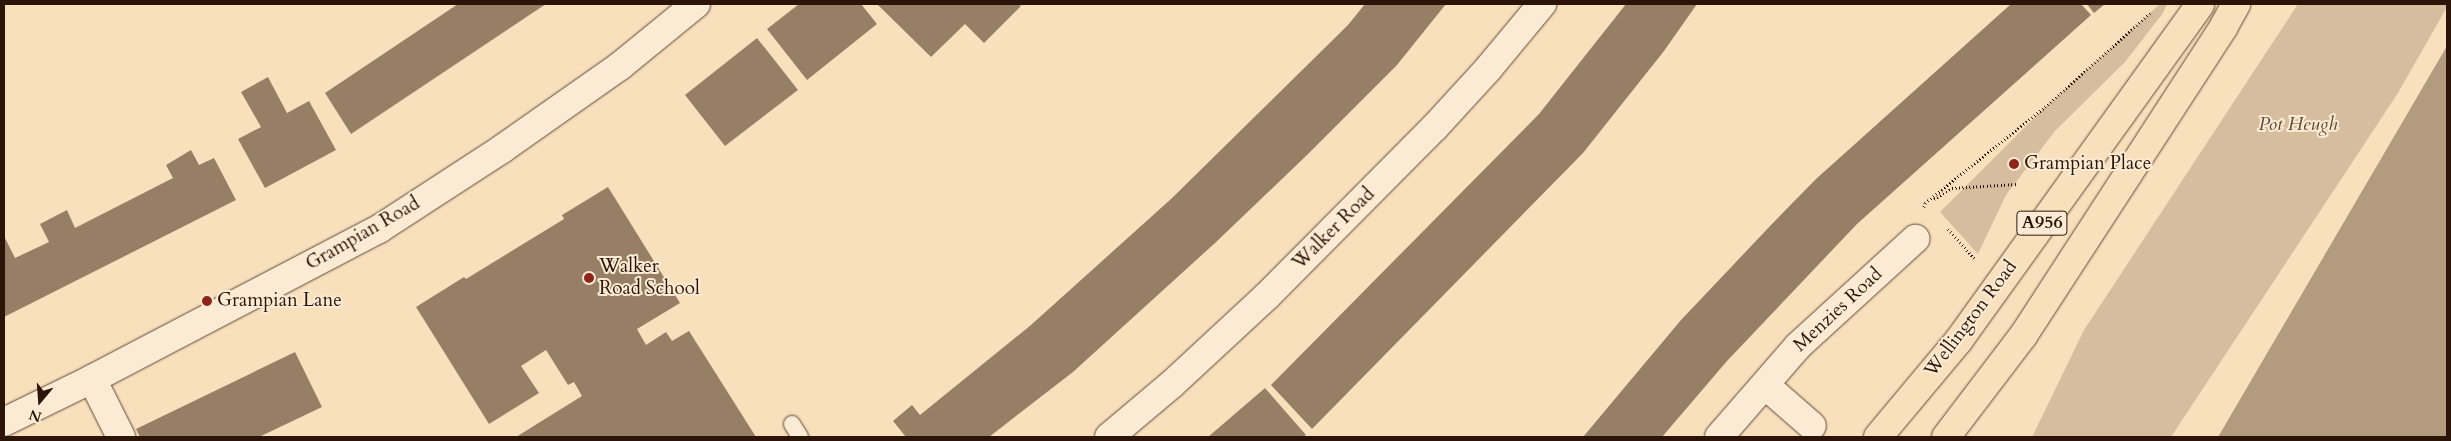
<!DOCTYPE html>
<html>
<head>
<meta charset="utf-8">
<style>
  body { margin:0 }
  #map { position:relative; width:2451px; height:441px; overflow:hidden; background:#f9e0bd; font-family:Cardo,serif }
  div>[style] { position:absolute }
  .green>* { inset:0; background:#d6bd9e }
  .water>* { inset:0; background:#b39b7f }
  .building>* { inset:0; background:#977f66 }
  .path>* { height:3px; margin-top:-1.5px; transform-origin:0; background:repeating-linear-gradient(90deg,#2c1508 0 1px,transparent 0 3.5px) }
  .roads { filter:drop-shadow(0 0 1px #5f4835) drop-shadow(0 0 1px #5f4835) }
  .service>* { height:16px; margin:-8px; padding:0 8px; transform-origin:8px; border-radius:8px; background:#fbebd4 }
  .minor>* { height:28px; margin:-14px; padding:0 14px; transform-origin:14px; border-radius:14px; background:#fbebd4 }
  .primary>* { height:28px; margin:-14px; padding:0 14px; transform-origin:14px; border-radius:14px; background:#f9e0bd }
  .dots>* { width:14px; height:14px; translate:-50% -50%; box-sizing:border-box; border:2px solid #fbebd4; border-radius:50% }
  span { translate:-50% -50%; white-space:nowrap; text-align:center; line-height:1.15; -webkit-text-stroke:4px #fbebd4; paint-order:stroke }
  .shield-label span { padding:1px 4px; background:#fbebd4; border:1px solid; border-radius:4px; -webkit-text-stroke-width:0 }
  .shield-label { font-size:18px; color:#2c1508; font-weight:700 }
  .park-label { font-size:19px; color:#5f4735; font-style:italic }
  .poi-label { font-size:19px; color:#2c1508 }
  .left { translate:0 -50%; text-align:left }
  .street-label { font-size:19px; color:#2c1508 }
  .frame { position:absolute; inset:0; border:5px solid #2c1508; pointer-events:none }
  .north { position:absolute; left:15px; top:376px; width:50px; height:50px; -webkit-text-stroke:4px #fbebd4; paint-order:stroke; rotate:198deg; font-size:14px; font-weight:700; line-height:20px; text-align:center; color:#2c1508 }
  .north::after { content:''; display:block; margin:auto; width:18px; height:22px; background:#2c1508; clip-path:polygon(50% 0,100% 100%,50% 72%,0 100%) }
</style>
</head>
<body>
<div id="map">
  <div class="green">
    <i style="clip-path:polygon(2160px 4px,2167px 4px,2163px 13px,2125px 62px,2055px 131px,2006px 195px,1978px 254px,1940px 212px,2045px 107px)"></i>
    <i style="clip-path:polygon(2298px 4px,2447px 4px,2447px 7px,2398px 93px,2171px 437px,2032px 437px,2084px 330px)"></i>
  </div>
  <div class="water">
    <i style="clip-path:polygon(2447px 46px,2447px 437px,2217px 437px,2218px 437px)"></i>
  </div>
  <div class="building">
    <i style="clip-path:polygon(458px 4px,546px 4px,351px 134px,325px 93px)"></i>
    <i style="clip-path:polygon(799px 4px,861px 4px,877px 24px,807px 80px,767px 29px)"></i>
    <i style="clip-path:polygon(877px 4px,1018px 4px,1021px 6px,984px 43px,965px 24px,931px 57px)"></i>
    <i style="clip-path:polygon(1365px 4px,1446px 4px,1397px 65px,1307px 155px,1215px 243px,1073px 372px,989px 437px,906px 437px,893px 421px,912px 405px,920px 415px,1031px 325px,1171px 199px,1348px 25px)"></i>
    <i style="clip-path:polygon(1626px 4px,1697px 4px,1664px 51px,1583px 153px,1312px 429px,1271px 385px,1539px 114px)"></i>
    <i style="clip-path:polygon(2011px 4px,2081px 4px,2091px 15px,1857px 224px,1727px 361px,1662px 437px,1583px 437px,1681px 320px,1772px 224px,1816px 179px)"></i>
    <i style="clip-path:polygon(2087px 4px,2105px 4px,2094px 13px)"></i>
    <i style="clip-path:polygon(757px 38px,798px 90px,725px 146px,685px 95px)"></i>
    <i style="clip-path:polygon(268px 77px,287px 113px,309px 101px,336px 150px,265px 188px,238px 139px,261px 127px,241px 92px)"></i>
    <i style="clip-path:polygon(191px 150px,199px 165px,214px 158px,236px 200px,4px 317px,4px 236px,15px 258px,49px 242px,40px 224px,67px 210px,75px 228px,173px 178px,166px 165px)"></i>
    <i style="clip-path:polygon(608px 187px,680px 303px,637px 329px,646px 345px,666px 332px,672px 341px,689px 331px,756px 437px,516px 437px,582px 396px,574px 382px,568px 385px,546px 350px,521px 366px,539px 393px,489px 424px,416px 307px,464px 277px,466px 279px,564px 219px,562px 215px)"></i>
    <i style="clip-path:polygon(295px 352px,322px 407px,259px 437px,140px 437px,136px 429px)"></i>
    <i style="clip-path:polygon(1265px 388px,1306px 435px,1303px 437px,1208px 437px)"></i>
  </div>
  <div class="path">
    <i style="left:1934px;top:199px;width:21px;rotate:-31deg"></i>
    <i style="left:1952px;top:188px;width:65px;rotate:-3.5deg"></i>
    <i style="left:1924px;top:207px;width:4px;rotate:-76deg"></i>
    <i style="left:1925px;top:203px;width:154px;rotate:-38.7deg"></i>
    <i style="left:2045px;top:107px;width:141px;rotate:-41.8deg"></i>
    <i style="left:1948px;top:229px;width:39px;rotate:48deg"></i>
  </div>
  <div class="roads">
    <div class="service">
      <i style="left:792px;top:424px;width:15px;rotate:58deg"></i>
    </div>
    <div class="minor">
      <i style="left:92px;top:379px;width:65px;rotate:63.4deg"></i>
      <i style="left:1765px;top:385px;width:62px;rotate:41.1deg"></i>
      <i style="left:4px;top:422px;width:98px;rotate:-26deg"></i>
      <i style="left:92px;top:379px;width:324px;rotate:-27.6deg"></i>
      <i style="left:379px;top:229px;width:147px;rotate:-33deg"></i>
      <i style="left:502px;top:149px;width:144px;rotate:-35.1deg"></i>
      <i style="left:620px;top:66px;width:98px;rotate:-39.2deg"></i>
      <i style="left:1109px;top:437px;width:82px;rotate:-40.1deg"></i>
      <i style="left:1172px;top:384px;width:129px;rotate:-42.8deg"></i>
      <i style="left:1267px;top:296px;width:237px;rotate:-45.2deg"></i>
      <i style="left:1434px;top:128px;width:80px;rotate:-47.5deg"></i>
      <i style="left:1488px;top:69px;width:85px;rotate:-50.3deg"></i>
      <i style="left:1719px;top:437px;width:121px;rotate:-49deg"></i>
      <i style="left:1798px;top:346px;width:159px;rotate:-42.4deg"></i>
    </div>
    <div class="primary">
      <i style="left:1878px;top:437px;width:126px;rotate:-50.1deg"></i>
      <i style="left:1959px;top:340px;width:413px;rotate:-54.3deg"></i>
      <i style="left:1946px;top:437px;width:127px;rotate:-52.7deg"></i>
      <i style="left:2023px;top:336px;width:369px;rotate:-57deg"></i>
      <i style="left:2224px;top:26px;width:25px;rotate:-61deg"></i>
    </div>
  </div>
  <div class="dots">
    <i style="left:2014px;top:164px;background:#8f2418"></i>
    <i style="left:589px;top:278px;background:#8f2418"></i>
    <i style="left:207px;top:301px;background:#8f2418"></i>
  </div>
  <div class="shield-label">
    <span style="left:2042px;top:223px">A956</span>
  </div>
  <div class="park-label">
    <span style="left:2298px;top:125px">Pot Heugh</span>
  </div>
  <div class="poi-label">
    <span class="left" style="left:2024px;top:164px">Grampian Place</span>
    <span class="left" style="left:599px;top:278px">Walker<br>Road School</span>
    <span class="left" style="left:217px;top:301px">Grampian Lane</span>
  </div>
  <div class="street-label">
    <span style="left:1334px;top:229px;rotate:-45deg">Walker Road</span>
    <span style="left:363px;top:234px;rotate:-30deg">Grampian Road</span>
    <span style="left:1838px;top:310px;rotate:-43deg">Menzies Road</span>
    <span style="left:1971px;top:319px;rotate:-53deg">Wellington Road</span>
  </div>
  <div class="frame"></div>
  <div class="north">N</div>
</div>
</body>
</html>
